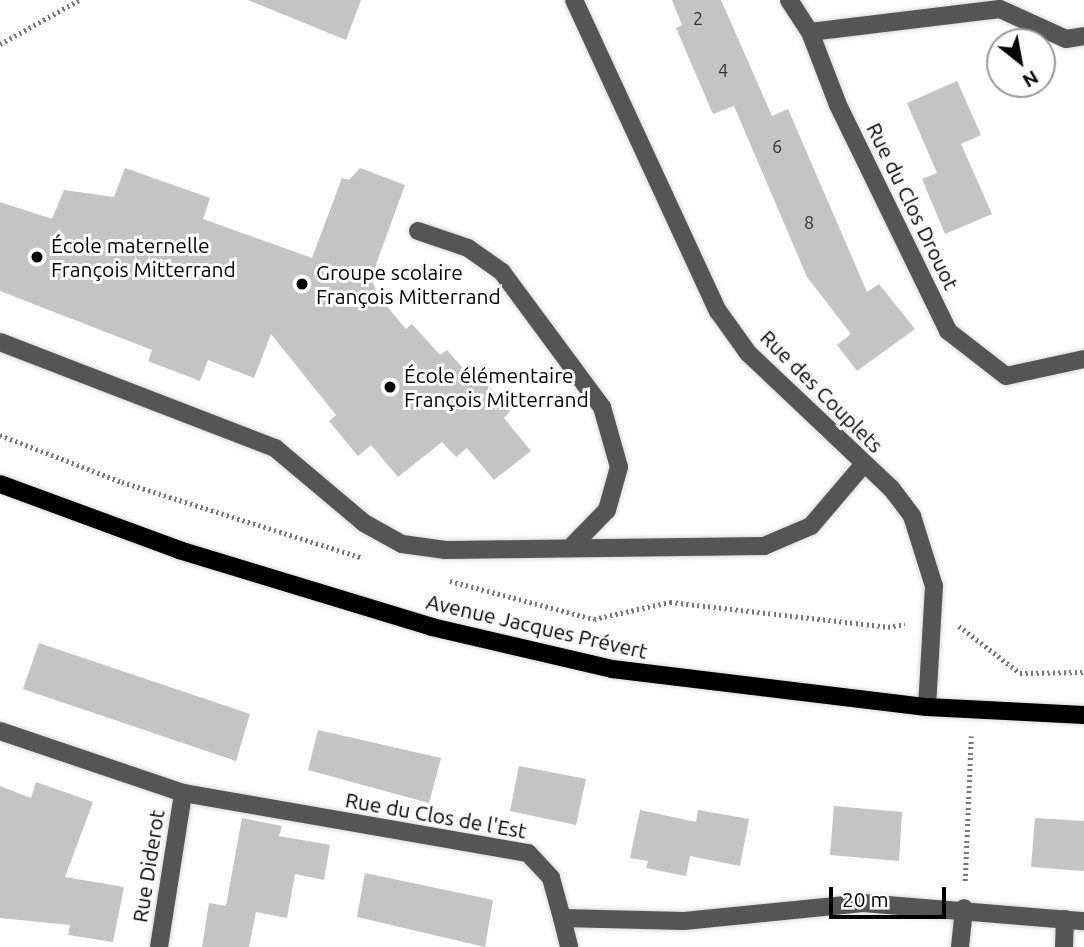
<!DOCTYPE html>
<html>
<head>
<meta charset="utf-8">
<style>
  body { margin:0 }
  #map { position:relative; width:1084px; height:947px; overflow:hidden; background:#fff; font-family:Ubuntu,sans-serif }
  div>[style] { position:absolute }
  .building>* { inset:0; background:#c4c4c4 }
  .path>* { height:4.5px; margin-top:-2.25px; transform-origin:0; background:repeating-linear-gradient(90deg,#777 0 2px,transparent 0 5.5px) }
  .roads { filter:drop-shadow(0 0 2px #dbdbdb) drop-shadow(0 0 2px #dbdbdb) }
  .minor>* { height:18px; margin:-9px; padding:0 9px; transform-origin:9px; border-radius:9px; background:#555 }
  .major>* { height:18px; margin:-9px; padding:0 9px; transform-origin:9px; border-radius:9px; background:#000 }
  .dots>* { width:19px; height:19px; translate:-50% -50%; box-sizing:border-box; border:4px solid #fff; border-radius:50% }
  span { translate:-50% -50%; white-space:nowrap; text-align:center; line-height:1.15; -webkit-text-stroke:6px #fff; paint-order:stroke }
  .number-label { font-size:18px; color:#313131 }
  .number-label span { -webkit-text-stroke-width:0 }
  .street-label { font-size:21px; color:#000 }
  .poi-label { font-size:21px; color:#000 }
  .left { translate:0 -50%; text-align:left }
  .north { position:absolute; left:986px; top:28px; width:70px; height:70px; box-sizing:border-box; background:#fff; border:2px solid #999; border-radius:50%; rotate:149deg; font-size:19px; font-weight:700; line-height:28px; text-align:center; color:#000 }
  .north::after { content:''; display:block; margin:auto; width:24px; height:32px; background:#000; clip-path:polygon(50% 0,100% 100%,50% 72%,0 100%) }
  .scale { position:absolute; left:829px; top:887px; width:117px; height:32px; box-sizing:border-box; border:4px solid #000; border-top:0; padding-left:9px; font-size:21px; line-height:24px; white-space:nowrap; color:#000; -webkit-text-stroke:5px #fff; paint-order:stroke }
</style>
</head>
<body>
<div id="map">
  <div class="building">
    <i style="clip-path:polygon(248px 0,361px 0,346px 40px)"></i>
    <i style="clip-path:polygon(672px 0,721px 0,772px 116px,788px 109px,867px 292px,879px 284px,915px 329px,857px 371px,837px 345px,851px 334px,807px 277px,734px 106px,713px 114px,676px 28px,682px 25px)"></i>
    <i style="clip-path:polygon(957px 81px,981px 135px,961px 144px,992px 214px,945px 234px,922px 179px,937px 173px,907px 103px)"></i>
    <i style="clip-path:polygon(125px 168px,210px 198px,203px 219px,312px 258px,342px 178px,349px 180px,360px 168px,405px 185px,371px 278px,379px 297px,406px 329px,412px 324px,440px 355px,447px 350px,474px 381px,481px 377px,510px 411px,504px 418px,531px 451px,494px 480px,467px 448px,456px 457px,442px 442px,398px 477px,371px 445px,358px 456px,329px 421px,336px 415px,271px 334px,254px 378px,208px 360px,200px 381px,148px 361px,152px 350px,0 291px,0 202px,52px 219px,64px 190px,114px 197px)"></i>
    <i style="clip-path:polygon(39px 643px,250px 714px,236px 761px,23px 689px)"></i>
    <i style="clip-path:polygon(318px 730px,441px 758px,429px 803px,308px 770px)"></i>
    <i style="clip-path:polygon(519px 766px,586px 779px,576px 825px,510px 811px)"></i>
    <i style="clip-path:polygon(36px 782px,93px 802px,65px 877px,124px 887px,113px 942px,68px 935px,70px 925px,0 918px,0 786px,31px 798px)"></i>
    <i style="clip-path:polygon(834px 806px,902px 812px,899px 861px,830px 855px)"></i>
    <i style="clip-path:polygon(640px 810px,696px 822px,698px 810px,749px 819px,740px 866px,690px 856px,686px 876px,646px 868px,648px 861px,630px 858px)"></i>
    <i style="clip-path:polygon(242px 818px,282px 826px,279px 836px,330px 845px,324px 880px,295px 874px,287px 918px,256px 912px,249px 947px,202px 947px,209px 903px,226px 906px)"></i>
    <i style="clip-path:polygon(1035px 818px,1084px 821px,1084px 871px,1031px 867px)"></i>
    <i style="clip-path:polygon(365px 873px,493px 900px,485px 947px,357px 917px)"></i>
  </div>
  <div class="path">
    <i style="left:0;top:44px;width:90px;rotate:-29.1deg"></i>
    <i style="left:0;top:435px;width:131px;rotate:21.1deg"></i>
    <i style="left:122px;top:482px;width:250px;rotate:17.5deg"></i>
    <i style="left:450px;top:581px;width:149px;rotate:14.8deg"></i>
    <i style="left:594px;top:619px;width:78px;rotate:-12.6deg"></i>
    <i style="left:670px;top:602px;width:219px;rotate:6.5deg"></i>
    <i style="left:888px;top:627px;width:17px;rotate:-10deg"></i>
    <i style="left:959px;top:626px;width:77px;rotate:37.6deg"></i>
    <i style="left:1020px;top:673px;width:64px;rotate:-0.9deg"></i>
    <i style="left:965px;top:881px;width:145px;rotate:-87.6deg"></i>
  </div>
  <div class="roads">
    <div class="minor">
      <i style="left:574px;top:0;width:343px;rotate:65.2deg"></i>
      <i style="left:718px;top:311px;width:52px;rotate:54.5deg"></i>
      <i style="left:748px;top:353px;width:197px;rotate:43.4deg"></i>
      <i style="left:891px;top:488px;width:35px;rotate:53deg"></i>
      <i style="left:912px;top:516px;width:73px;rotate:72.6deg"></i>
      <i style="left:934px;top:586px;width:121px;rotate:93.3deg"></i>
      <i style="left:789px;top:0;width:38px;rotate:57deg"></i>
      <i style="left:810px;top:32px;width:78px;rotate:69deg"></i>
      <i style="left:838px;top:105px;width:251px;rotate:64deg"></i>
      <i style="left:948px;top:331px;width:73px;rotate:37.8deg"></i>
      <i style="left:1006px;top:376px;width:80px;rotate:-12.3deg"></i>
      <i style="left:810px;top:32px;width:191px;rotate:-6.9deg"></i>
      <i style="left:1000px;top:9px;width:72px;rotate:24.4deg"></i>
      <i style="left:1066px;top:39px;width:18px;rotate:-9deg"></i>
      <i style="left:418px;top:231px;width:53px;rotate:18.8deg"></i>
      <i style="left:468px;top:248px;width:42px;rotate:35.2deg"></i>
      <i style="left:502px;top:272px;width:168px;rotate:53.5deg"></i>
      <i style="left:602px;top:407px;width:62px;rotate:74.2deg"></i>
      <i style="left:619px;top:467px;width:45px;rotate:105.6deg"></i>
      <i style="left:607px;top:510px;width:49px;rotate:134.2deg"></i>
      <i style="left:0;top:342px;width:295px;rotate:21.1deg"></i>
      <i style="left:275px;top:448px;width:116px;rotate:40.1deg"></i>
      <i style="left:364px;top:523px;width:43px;rotate:28.9deg"></i>
      <i style="left:402px;top:544px;width:44px;rotate:7.8deg"></i>
      <i style="left:446px;top:550px;width:318px;rotate:-0.7deg"></i>
      <i style="left:764px;top:546px;width:51px;rotate:-23.1deg"></i>
      <i style="left:811px;top:526px;width:80px;rotate:-49.6deg"></i>
      <i style="left:0;top:731px;width:193px;rotate:18.7deg"></i>
      <i style="left:183px;top:793px;width:350px;rotate:9.9deg"></i>
      <i style="left:528px;top:853px;width:34px;rotate:47deg"></i>
      <i style="left:551px;top:878px;width:41px;rotate:74.6deg"></i>
      <i style="left:562px;top:918px;width:122px;rotate:1.4deg"></i>
      <i style="left:684px;top:921px;width:180px;rotate:-5.7deg"></i>
      <i style="left:863px;top:903px;width:222px;rotate:4.7deg"></i>
      <i style="left:562px;top:918px;width:30px;rotate:76deg"></i>
      <i style="left:159px;top:947px;width:156px;rotate:-81.1deg"></i>
      <i style="left:960px;top:947px;width:39px;rotate:-84deg"></i>
      <i style="left:1064px;top:947px;width:28px;rotate:-88deg"></i>
    </div>
    <div class="major">
      <i style="left:0;top:484px;width:191px;rotate:20.2deg"></i>
      <i style="left:179px;top:550px;width:264px;rotate:16.9deg"></i>
      <i style="left:432px;top:627px;width:185px;rotate:13.1deg"></i>
      <i style="left:612px;top:669px;width:317px;rotate:6.9deg"></i>
      <i style="left:927px;top:707px;width:157px;rotate:2.9deg"></i>
    </div>
  </div>
  <div class="dots">
    <i style="left:37px;top:257px;background:#000"></i>
    <i style="left:302px;top:284px;background:#000"></i>
    <i style="left:390px;top:387px;background:#000"></i>
  </div>
  <div class="number-label">
    <span style="left:698px;top:18px">2</span>
    <span style="left:723px;top:70px">4</span>
    <span style="left:777px;top:146px">6</span>
    <span style="left:809px;top:222px">8</span>
  </div>
  <div class="street-label">
    <span style="left:913px;top:206px;rotate:64deg">Rue du Clos Drouot</span>
    <span style="left:822px;top:391px;rotate:45deg">Rue des Couplets</span>
    <span style="left:537px;top:626px;rotate:13deg">Avenue Jacques Prévert</span>
    <span style="left:436px;top:815px;rotate:10deg">Rue du Clos de l'Est</span>
    <span style="left:148px;top:866px;rotate:-81deg">Rue Diderot</span>
  </div>
  <div class="poi-label">
    <span class="left" style="left:51px;top:257px">École maternelle<br>François Mitterrand</span>
    <span class="left" style="left:316px;top:284px">Groupe scolaire<br>François Mitterrand</span>
    <span class="left" style="left:404px;top:387px">École élémentaire<br>François Mitterrand</span>
  </div>
  <div class="north">N</div>
  <div class="scale">20 m</div>
</div>
</body>
</html>
